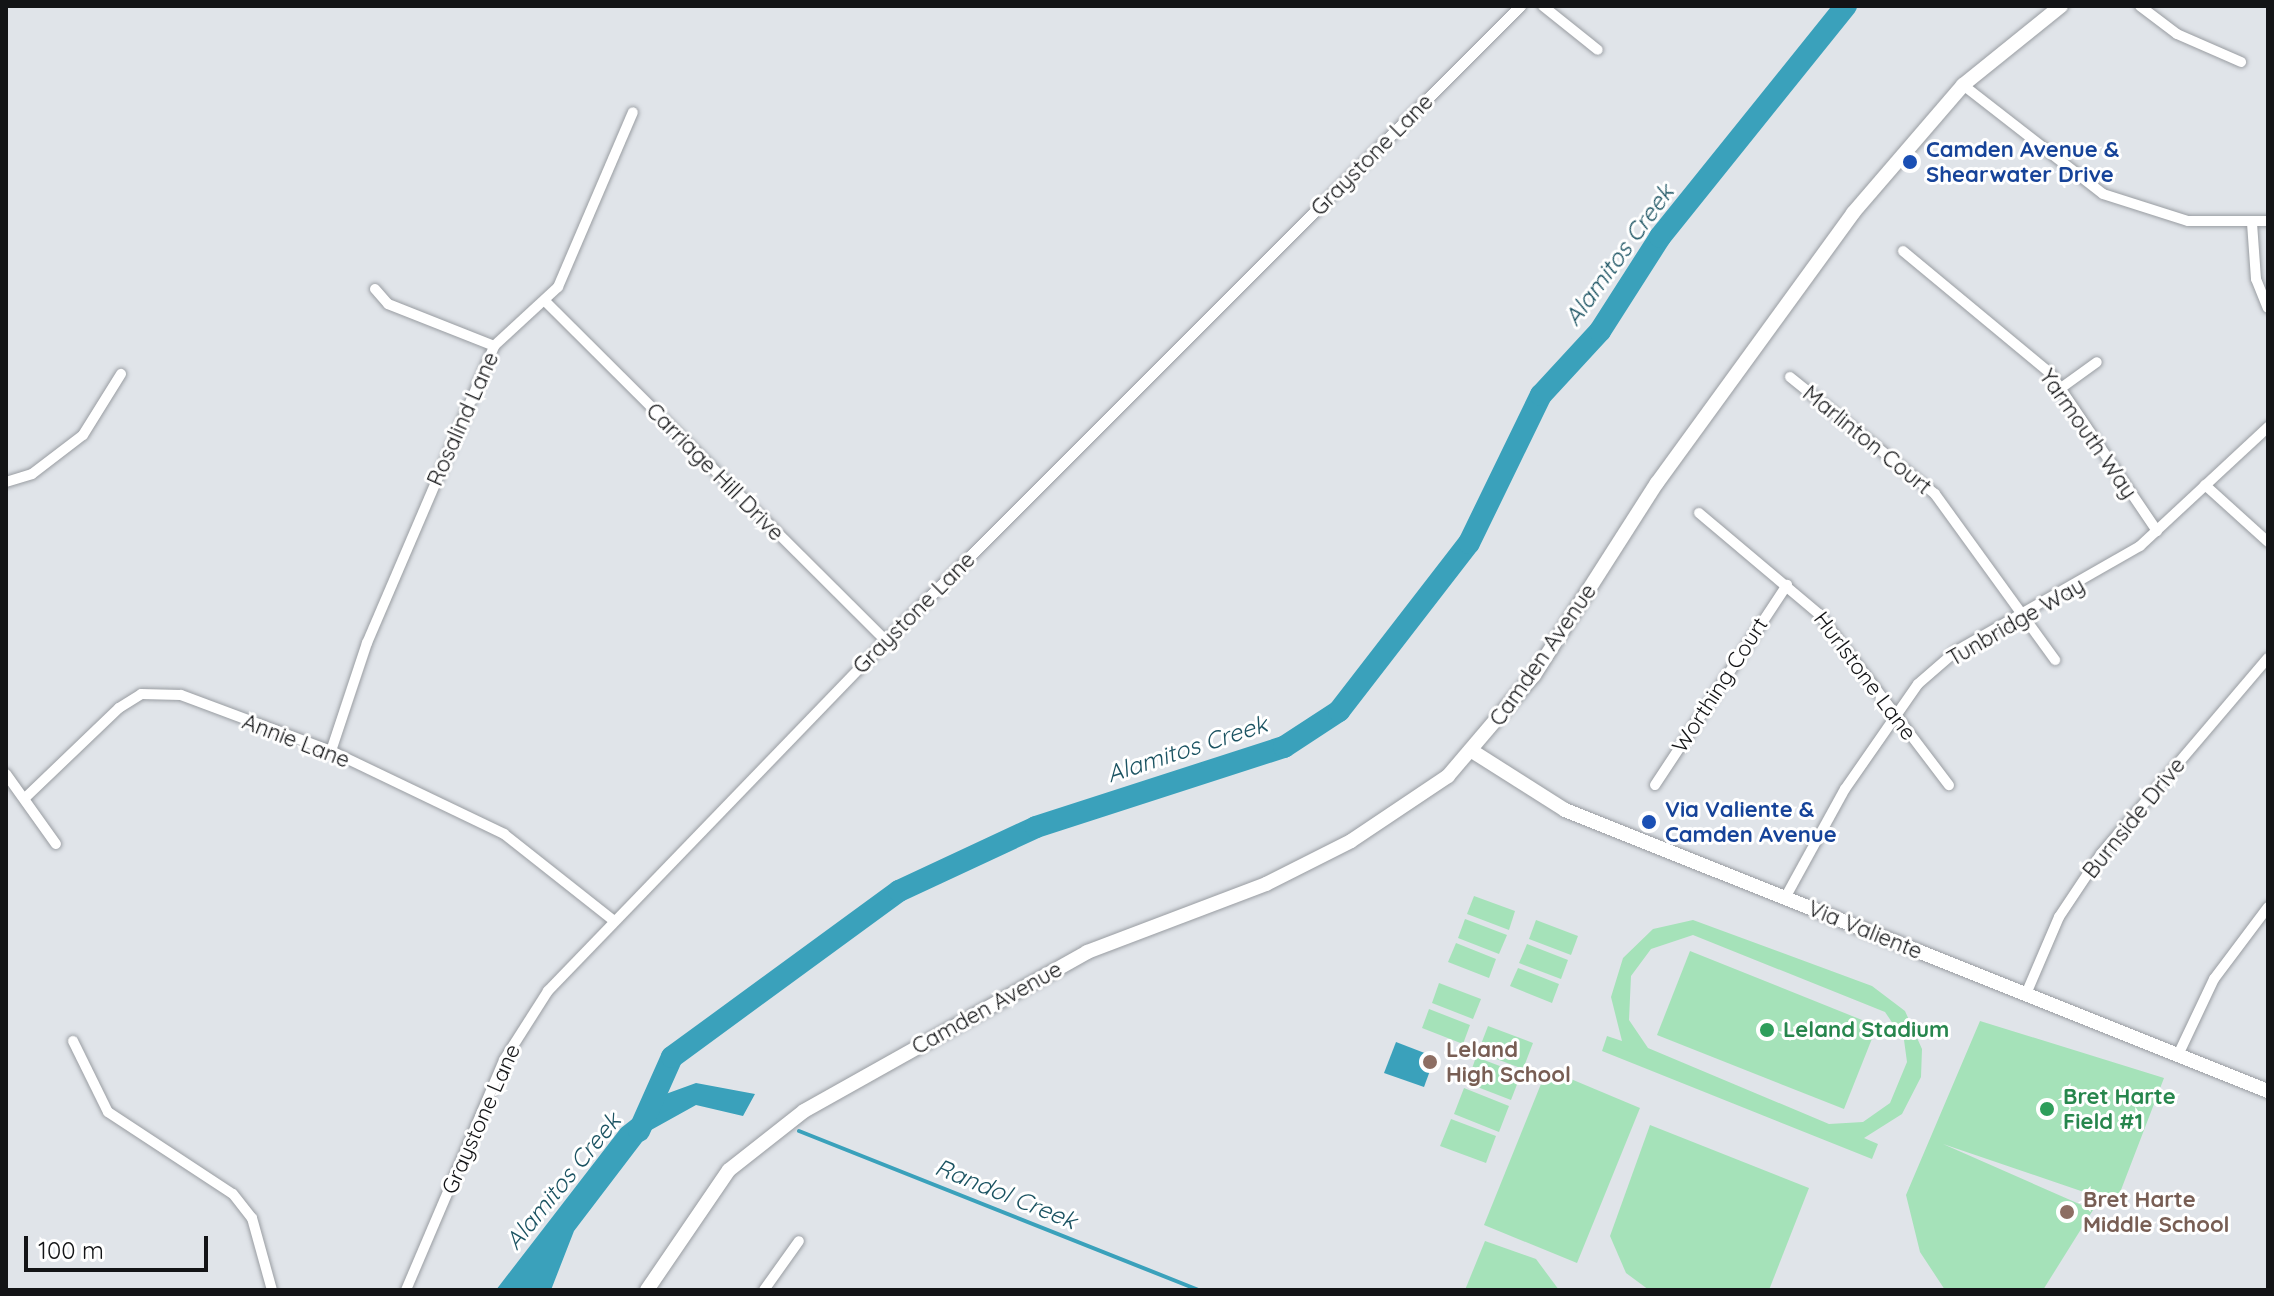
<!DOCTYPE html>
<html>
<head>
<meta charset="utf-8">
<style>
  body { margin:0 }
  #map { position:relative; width:2274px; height:1296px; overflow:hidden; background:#e0e4e9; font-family:Quicksand,sans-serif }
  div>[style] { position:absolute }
  .green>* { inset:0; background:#a5e2b9 }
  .water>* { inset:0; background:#3aa1bb }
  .stream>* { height:4px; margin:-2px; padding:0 2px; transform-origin:2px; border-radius:2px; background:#3aa1bb }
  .river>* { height:22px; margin:-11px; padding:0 11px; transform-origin:11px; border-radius:11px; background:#3aa1bb }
  .roads { filter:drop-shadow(0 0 2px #999da2) drop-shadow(0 0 2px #999da2) }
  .street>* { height:10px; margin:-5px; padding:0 5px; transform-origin:5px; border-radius:5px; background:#fff }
  .secondary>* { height:14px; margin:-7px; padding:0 7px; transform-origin:7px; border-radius:7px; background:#fff }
  .dots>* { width:22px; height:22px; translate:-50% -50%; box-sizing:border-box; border:4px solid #fff; border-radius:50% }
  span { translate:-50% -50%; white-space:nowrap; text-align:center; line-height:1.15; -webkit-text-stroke:6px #fff; paint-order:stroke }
  .transit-label { font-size:22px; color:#164399; font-weight:700 }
  .left { translate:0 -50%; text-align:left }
  .street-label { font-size:22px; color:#131416 }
  .leisure-label { font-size:22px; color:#27864d; font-weight:700 }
  .education-label { font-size:22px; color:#785e54; font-weight:700 }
  .water-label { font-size:24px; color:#1b5362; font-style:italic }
  .frame { position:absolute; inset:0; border:8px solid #131416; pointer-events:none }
  .scale { position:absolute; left:24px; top:1236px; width:184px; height:36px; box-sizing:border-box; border:4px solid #131416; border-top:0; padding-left:10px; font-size:24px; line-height:28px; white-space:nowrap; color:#131416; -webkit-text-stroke:6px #fff; paint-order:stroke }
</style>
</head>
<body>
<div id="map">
  <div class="green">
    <i style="clip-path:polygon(1474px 896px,1515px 911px,1509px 930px,1467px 914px)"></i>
    <i style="clip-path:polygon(1465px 919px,1507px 935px,1499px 954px,1458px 938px)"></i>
    <i style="clip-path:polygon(1536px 920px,1578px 936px,1571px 955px,1529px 939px)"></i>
    <i style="clip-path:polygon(evenodd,1693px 920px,1872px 986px,1905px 1011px,1922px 1049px,1921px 1077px,1902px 1114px,1864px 1138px,1878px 1144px,1872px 1159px,1602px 1051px,1607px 1036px,1622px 1041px,1611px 997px,1623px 958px,1653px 929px,1693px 920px,1693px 935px,1885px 1012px,1904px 1040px,1907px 1062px,1890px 1103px,1863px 1122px,1829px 1124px,1648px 1048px,1629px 1020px,1631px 976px,1651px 949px,1693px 935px)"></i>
    <i style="clip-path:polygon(1456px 943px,1496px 959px,1489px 978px,1448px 962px)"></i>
    <i style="clip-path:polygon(1527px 944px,1568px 960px,1561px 979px,1519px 963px)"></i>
    <i style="clip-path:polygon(1690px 951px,1877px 1026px,1844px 1109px,1657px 1035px)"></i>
    <i style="clip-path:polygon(1518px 968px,1559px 984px,1552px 1003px,1510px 986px)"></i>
    <i style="clip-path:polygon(1439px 983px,1481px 999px,1473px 1019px,1432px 1003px)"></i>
    <i style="clip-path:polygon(1429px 1009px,1470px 1025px,1463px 1044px,1422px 1028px)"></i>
    <i style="clip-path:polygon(1980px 1021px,2164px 1078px,2116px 1203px,1943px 1144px,2093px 1210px,2043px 1290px,1945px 1290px,1920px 1252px,1906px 1195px)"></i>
    <i style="clip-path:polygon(1488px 1026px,1533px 1043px,1523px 1069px,1478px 1052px)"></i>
    <i style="clip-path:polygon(1476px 1057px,1521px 1074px,1511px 1100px,1467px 1083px)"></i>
    <i style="clip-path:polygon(1547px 1069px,1640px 1108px,1577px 1263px,1484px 1225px)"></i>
    <i style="clip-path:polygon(1464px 1088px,1509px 1106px,1499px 1132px,1454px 1114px)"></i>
    <i style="clip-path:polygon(1451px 1119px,1496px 1136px,1486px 1163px,1440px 1146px)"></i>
    <i style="clip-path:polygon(1650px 1125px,1809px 1188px,1769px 1290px,1649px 1290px,1626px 1273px,1610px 1236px)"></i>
    <i style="clip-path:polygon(1485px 1241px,1536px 1259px,1559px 1290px,1465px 1290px)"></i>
  </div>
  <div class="water">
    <i style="clip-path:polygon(1396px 1042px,1435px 1057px,1424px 1087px,1384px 1073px)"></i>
    <i style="clip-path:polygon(696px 1083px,755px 1094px,743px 1116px,696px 1105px,651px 1130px,574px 1231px,551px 1290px,496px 1290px,621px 1128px,663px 1095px)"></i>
  </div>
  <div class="stream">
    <i style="left:799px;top:1131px;width:430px;rotate:21.7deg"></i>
  </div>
  <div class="river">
    <i style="left:639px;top:1131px;width:81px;rotate:-66deg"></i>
    <i style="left:672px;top:1057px;width:281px;rotate:-36.2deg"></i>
    <i style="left:899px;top:891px;width:151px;rotate:-25deg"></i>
    <i style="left:1036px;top:827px;width:261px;rotate:-17.9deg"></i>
    <i style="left:1284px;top:747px;width:66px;rotate:-33.2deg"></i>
    <i style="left:1339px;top:711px;width:212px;rotate:-52.3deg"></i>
    <i style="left:1469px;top:543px;width:165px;rotate:-64.1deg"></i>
    <i style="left:1541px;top:395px;width:87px;rotate:-47.3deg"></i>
    <i style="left:1600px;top:331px;width:112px;rotate:-57.4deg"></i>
    <i style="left:1660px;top:237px;width:297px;rotate:-51.2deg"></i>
  </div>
  <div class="roads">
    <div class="street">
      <i style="left:1543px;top:6px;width:70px;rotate:38.7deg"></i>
      <i style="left:2140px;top:6px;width:46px;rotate:37.1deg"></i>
      <i style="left:2177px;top:34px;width:70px;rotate:23.6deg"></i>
      <i style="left:1963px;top:85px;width:177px;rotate:37.9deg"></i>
      <i style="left:2103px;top:194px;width:89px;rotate:17.6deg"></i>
      <i style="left:2188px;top:221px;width:80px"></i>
      <i style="left:2252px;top:223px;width:56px;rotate:85.9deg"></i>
      <i style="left:2256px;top:279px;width:31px;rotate:68deg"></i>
      <i style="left:1903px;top:251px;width:191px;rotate:39.7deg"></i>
      <i style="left:2050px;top:373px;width:191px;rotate:55.9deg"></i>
      <i style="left:375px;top:289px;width:20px;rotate:49deg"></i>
      <i style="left:388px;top:304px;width:114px;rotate:21.6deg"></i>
      <i style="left:546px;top:302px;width:480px;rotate:44.9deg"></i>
      <i style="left:1790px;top:377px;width:186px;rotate:38.9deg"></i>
      <i style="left:1935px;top:494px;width:205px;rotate:54.1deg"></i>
      <i style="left:2061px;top:388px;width:44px;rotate:-35.8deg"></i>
      <i style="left:6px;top:482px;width:27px;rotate:-17deg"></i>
      <i style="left:32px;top:474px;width:64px;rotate:-37.4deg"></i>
      <i style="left:83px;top:435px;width:72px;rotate:-58.1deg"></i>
      <i style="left:2205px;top:485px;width:85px;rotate:42.1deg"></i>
      <i style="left:1699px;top:513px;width:157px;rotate:40.1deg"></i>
      <i style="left:1819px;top:614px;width:215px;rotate:52.8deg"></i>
      <i style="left:331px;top:751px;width:114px;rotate:-71.6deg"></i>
      <i style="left:367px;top:643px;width:323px;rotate:-66.8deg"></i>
      <i style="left:494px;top:346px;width:87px;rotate:-42.7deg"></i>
      <i style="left:558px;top:287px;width:190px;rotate:-66.8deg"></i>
      <i style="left:6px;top:774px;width:86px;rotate:54.5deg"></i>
      <i style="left:1655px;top:785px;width:240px;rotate:-56.6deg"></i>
      <i style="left:25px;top:798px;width:130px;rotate:-43.8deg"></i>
      <i style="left:119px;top:708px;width:26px;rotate:-32deg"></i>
      <i style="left:141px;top:694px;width:40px;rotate:1.4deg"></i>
      <i style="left:181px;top:695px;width:160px;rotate:20.5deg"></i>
      <i style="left:331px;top:751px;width:192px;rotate:25.6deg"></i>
      <i style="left:504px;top:834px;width:140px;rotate:38.3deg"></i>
      <i style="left:1785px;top:898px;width:124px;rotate:-61.2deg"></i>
      <i style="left:1845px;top:789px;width:128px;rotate:-55.2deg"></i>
      <i style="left:1918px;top:684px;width:50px;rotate:-41deg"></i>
      <i style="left:1956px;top:651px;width:212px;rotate:-29.7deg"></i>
      <i style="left:2140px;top:546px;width:175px;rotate:-42.9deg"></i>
      <i style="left:2026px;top:994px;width:84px;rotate:-66.8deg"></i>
      <i style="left:2059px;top:917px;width:76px;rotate:-56.3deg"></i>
      <i style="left:2101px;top:854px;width:257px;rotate:-49.6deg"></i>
      <i style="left:73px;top:1041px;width:79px;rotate:63.8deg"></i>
      <i style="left:108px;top:1112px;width:149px;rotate:33.3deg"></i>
      <i style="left:233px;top:1194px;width:31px;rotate:52deg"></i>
      <i style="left:252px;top:1218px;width:75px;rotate:74.5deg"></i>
      <i style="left:2178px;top:1055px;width:84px;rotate:-64.7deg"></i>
      <i style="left:2214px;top:979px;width:90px;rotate:-53.1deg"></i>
      <i style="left:406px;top:1290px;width:250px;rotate:-66.9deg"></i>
      <i style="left:504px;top:1060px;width:82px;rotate:-57.5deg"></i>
      <i style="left:548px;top:991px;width:487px;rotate:-46deg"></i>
      <i style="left:886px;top:641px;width:898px;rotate:-45deg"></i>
      <i style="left:764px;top:1290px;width:60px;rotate:-54.5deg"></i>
    </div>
    <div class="secondary">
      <i style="left:1472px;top:751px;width:110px;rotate:32.4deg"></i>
      <i style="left:1565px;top:810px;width:757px;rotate:21.79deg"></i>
      <i style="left:647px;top:1290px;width:145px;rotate:-55.7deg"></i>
      <i style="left:729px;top:1170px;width:95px;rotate:-38.2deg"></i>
      <i style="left:804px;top:1111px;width:325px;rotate:-29.3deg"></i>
      <i style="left:1087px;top:952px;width:191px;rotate:-20.8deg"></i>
      <i style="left:1266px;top:884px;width:95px;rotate:-26.8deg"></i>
      <i style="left:1351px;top:841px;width:117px;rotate:-33.8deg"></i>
      <i style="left:1448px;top:776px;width:133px;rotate:-49.6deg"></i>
      <i style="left:1534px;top:675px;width:228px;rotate:-57.4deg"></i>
      <i style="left:1657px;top:483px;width:334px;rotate:-54deg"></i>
      <i style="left:1853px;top:213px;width:169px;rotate:-49.3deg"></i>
      <i style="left:1963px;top:85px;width:126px;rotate:-38.9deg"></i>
    </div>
  </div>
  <div class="dots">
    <i style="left:1910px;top:162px;background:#1a4fb4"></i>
    <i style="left:1649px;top:822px;background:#1a4fb4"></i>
    <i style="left:1767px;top:1030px;background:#2e9e5b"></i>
    <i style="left:1430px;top:1062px;background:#8d6e63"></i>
    <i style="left:2047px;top:1109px;background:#2e9e5b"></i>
    <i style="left:2067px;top:1212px;background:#8d6e63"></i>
  </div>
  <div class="transit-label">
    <span class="left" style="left:1926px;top:162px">Camden Avenue &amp;<br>Shearwater Drive</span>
    <span class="left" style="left:1665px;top:822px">Via Valiente &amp;<br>Camden Avenue</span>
  </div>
  <div class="street-label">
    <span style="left:1372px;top:155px;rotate:-45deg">Graystone Lane</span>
    <span style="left:463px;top:419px;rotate:-66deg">Rosalind Lane</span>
    <span style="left:2088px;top:434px;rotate:55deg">Yarmouth Way</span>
    <span style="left:1867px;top:440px;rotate:39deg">Marlinton Court</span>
    <span style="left:715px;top:472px;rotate:45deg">Carriage Hill Drive</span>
    <span style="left:914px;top:613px;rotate:-45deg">Graystone Lane</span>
    <span style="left:2016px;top:622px;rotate:-30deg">Tunbridge Way</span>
    <span style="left:1543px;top:655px;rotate:-55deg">Camden Avenue</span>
    <span style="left:1865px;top:676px;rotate:53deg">Hurlstone Lane</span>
    <span style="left:1720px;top:685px;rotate:-57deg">Worthing Court</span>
    <span style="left:296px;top:741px;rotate:21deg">Annie Lane</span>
    <span style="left:2134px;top:818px;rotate:-51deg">Burnside Drive</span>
    <span style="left:1865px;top:930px;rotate:22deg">Via Valiente</span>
    <span style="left:987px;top:1008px;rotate:-29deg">Camden Avenue</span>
    <span style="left:481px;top:1119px;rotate:-66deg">Graystone Lane</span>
  </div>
  <div class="leisure-label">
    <span class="left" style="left:1783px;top:1030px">Leland Stadium</span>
    <span class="left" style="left:2063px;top:1109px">Bret Harte<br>Field #1</span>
  </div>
  <div class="education-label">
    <span class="left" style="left:1446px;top:1062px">Leland<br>High School</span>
    <span class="left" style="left:2083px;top:1212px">Bret Harte<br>Middle School</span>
  </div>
  <div class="water-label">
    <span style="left:1619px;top:255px;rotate:-54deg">Alamitos Creek</span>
    <span style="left:1187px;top:749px;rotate:-18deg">Alamitos Creek</span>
    <span style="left:563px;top:1181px;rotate:-51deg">Alamitos Creek</span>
    <span style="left:1006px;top:1194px;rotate:22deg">Randol Creek</span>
  </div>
  <div class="frame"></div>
  <div class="scale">100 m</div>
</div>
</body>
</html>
